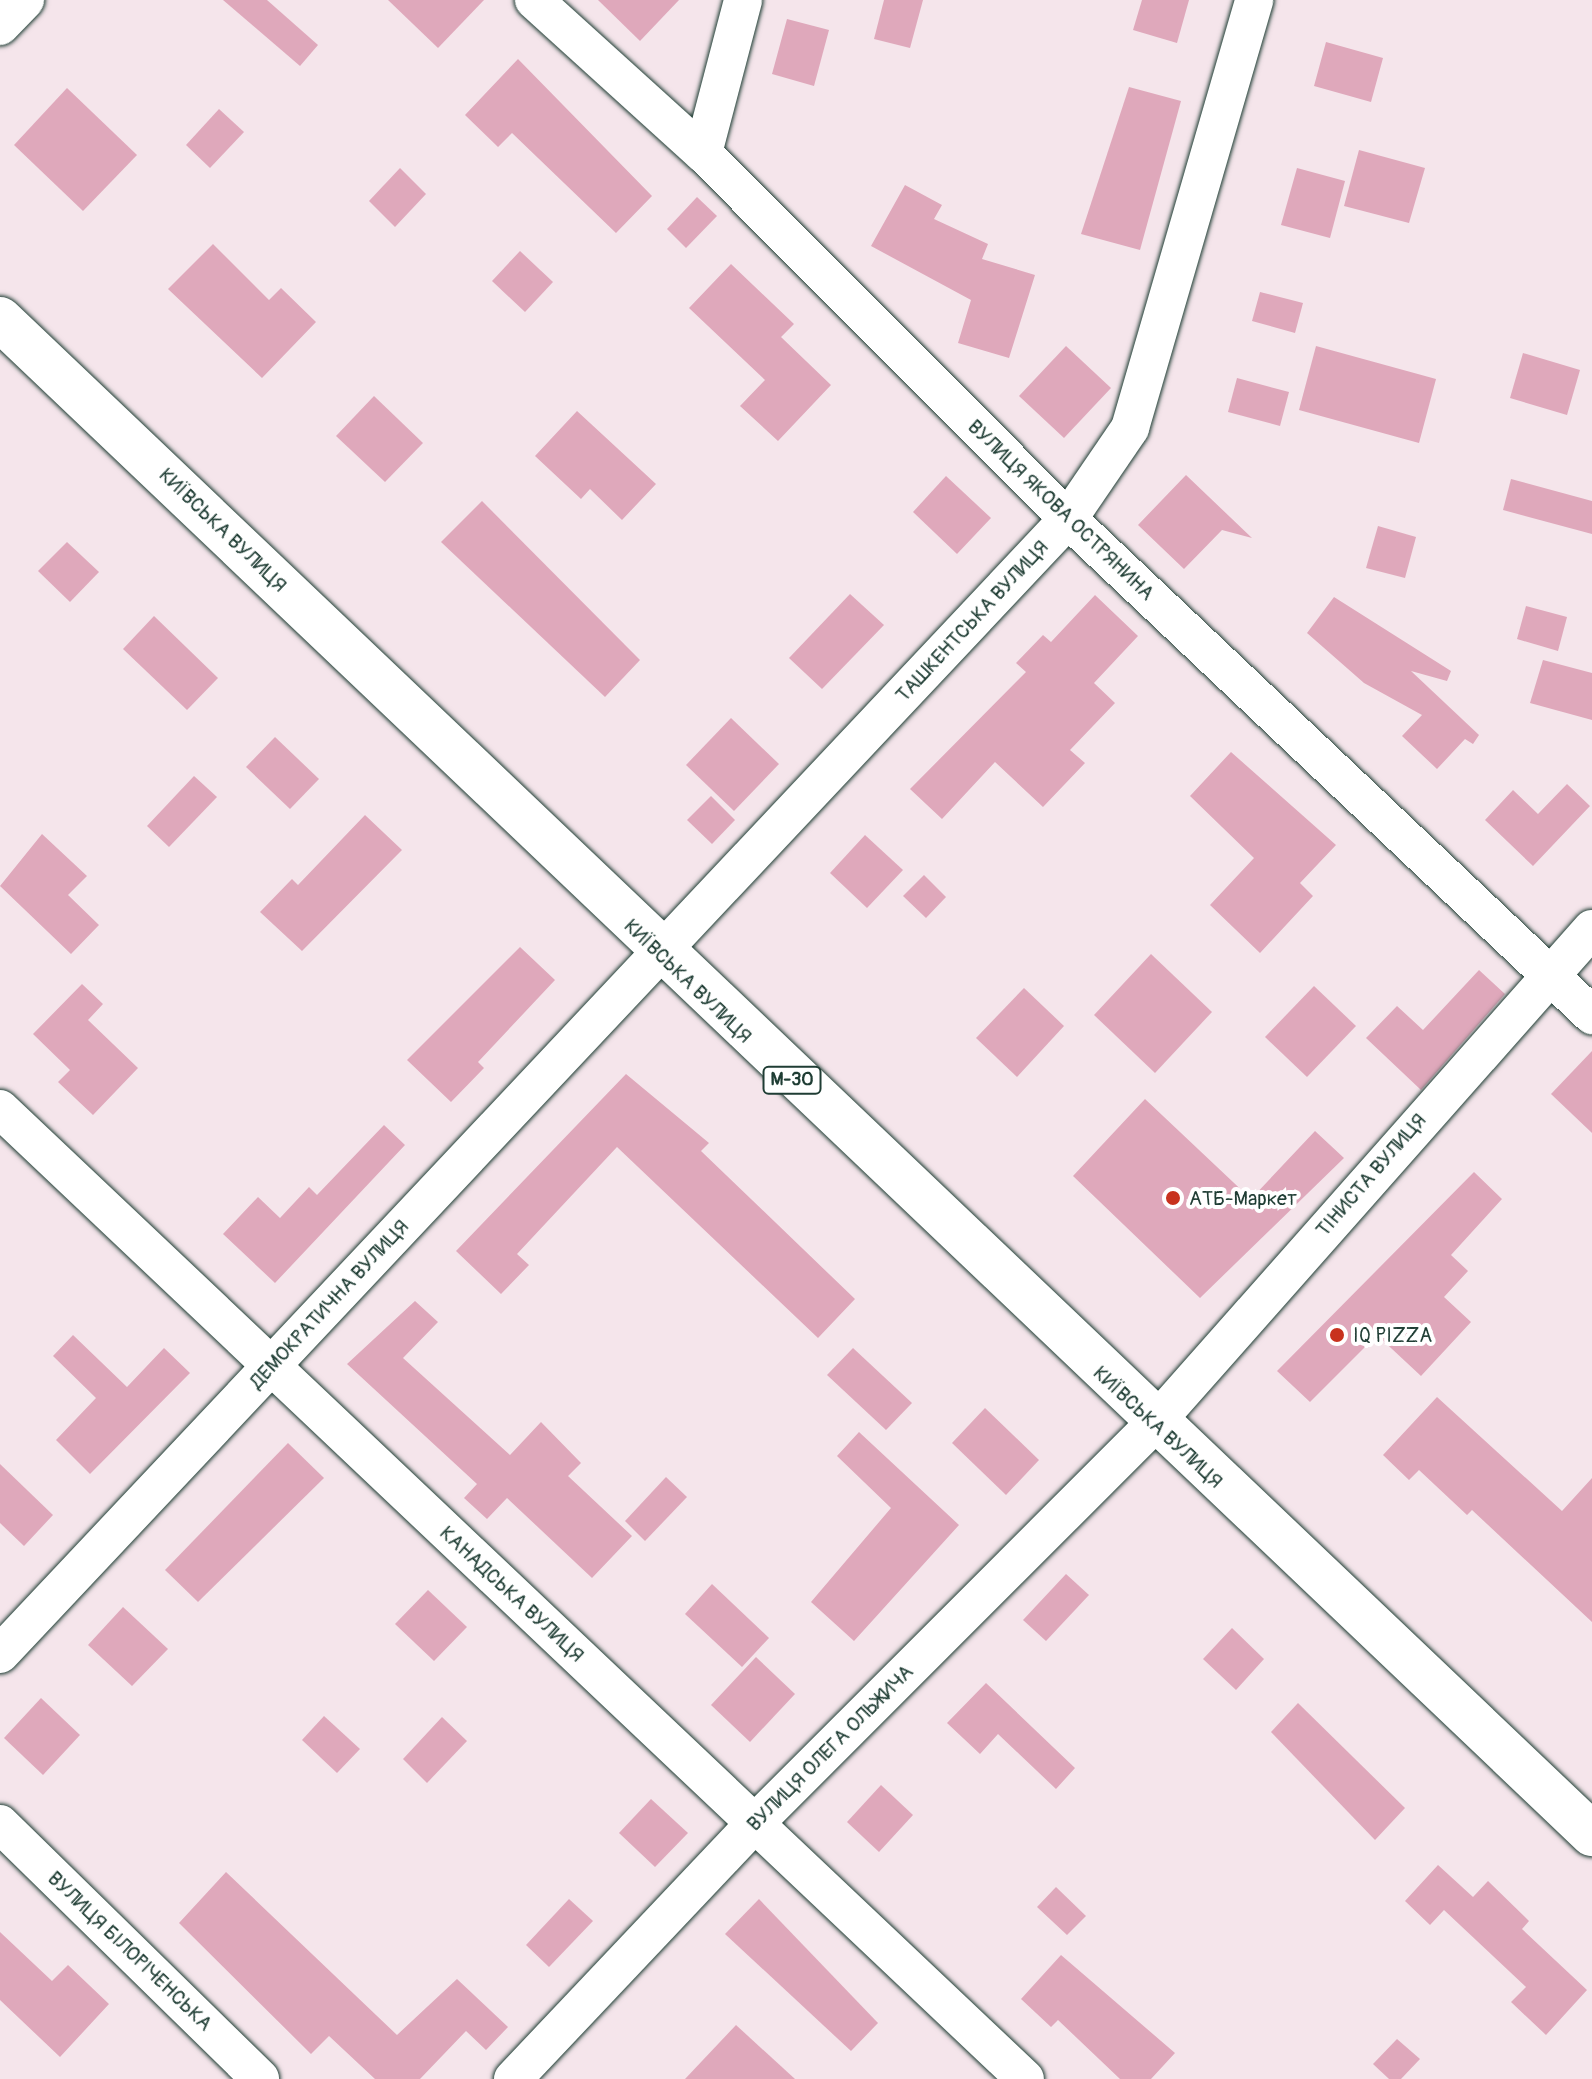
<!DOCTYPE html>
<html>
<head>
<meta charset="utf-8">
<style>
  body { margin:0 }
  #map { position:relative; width:1592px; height:2079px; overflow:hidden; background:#f5e5eb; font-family:Pangolin,sans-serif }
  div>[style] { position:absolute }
  .building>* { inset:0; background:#dfa8bb }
  .roads { filter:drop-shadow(0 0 2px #1f3d34) drop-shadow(0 0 2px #1f3d34) }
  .street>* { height:38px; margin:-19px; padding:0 19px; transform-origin:19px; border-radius:19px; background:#fff }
  .highway>* { height:44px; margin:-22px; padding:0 22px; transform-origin:22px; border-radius:22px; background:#fff }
  .dots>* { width:22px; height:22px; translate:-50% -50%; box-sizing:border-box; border:4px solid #fff; border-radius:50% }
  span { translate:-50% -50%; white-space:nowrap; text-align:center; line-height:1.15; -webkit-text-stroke:8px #fff; paint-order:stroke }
  .shield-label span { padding:2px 6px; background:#fff; border:2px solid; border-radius:6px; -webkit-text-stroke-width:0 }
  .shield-label { font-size:18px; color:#1f3d34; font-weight:700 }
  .street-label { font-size:20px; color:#1f3d34 }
  .poi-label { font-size:20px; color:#1f3d34 }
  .left { translate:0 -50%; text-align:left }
</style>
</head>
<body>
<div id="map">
  <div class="building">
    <i style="clip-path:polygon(223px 0,267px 0,318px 45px,300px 66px)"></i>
    <i style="clip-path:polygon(388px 0,484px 0,438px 48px)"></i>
    <i style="clip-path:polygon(598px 0,679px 0,640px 41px)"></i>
    <i style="clip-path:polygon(884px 0,923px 0,910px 48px,874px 39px)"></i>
    <i style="clip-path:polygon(1142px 0,1189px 0,1177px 43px,1133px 30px)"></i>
    <i style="clip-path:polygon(787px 19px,829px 30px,814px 86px,772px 74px)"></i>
    <i style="clip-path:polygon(1326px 42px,1383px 58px,1371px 102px,1314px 86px)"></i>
    <i style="clip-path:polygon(518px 59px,652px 196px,616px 233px,512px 133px,498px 147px,465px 115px)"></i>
    <i style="clip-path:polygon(1129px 87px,1181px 101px,1140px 250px,1081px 234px)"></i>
    <i style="clip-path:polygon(67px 88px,137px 155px,83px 211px,14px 145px)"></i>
    <i style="clip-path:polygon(219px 109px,244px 132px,210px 168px,186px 145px)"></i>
    <i style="clip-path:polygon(1359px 150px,1425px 168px,1409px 223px,1344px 206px)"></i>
    <i style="clip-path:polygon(400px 168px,426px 194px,395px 227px,369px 201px)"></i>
    <i style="clip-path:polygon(1297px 168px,1345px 181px,1330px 238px,1281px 225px)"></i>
    <i style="clip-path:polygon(905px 185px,942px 205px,934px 219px,988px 244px,982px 259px,1035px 275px,1009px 358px,958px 343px,971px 300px,871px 246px)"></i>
    <i style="clip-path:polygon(697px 197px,717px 216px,686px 248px,667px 229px)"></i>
    <i style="clip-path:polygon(213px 244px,269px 300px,281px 288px,316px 322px,262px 378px,168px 289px)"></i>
    <i style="clip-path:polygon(520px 251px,553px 282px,525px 312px,492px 281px)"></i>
    <i style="clip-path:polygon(731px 264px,794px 324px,781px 337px,831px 385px,778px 441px,740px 406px,765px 380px,689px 308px)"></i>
    <i style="clip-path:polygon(1260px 292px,1303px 303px,1295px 333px,1252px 321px)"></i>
    <i style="clip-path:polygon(1066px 346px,1111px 388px,1064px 438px,1019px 396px)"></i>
    <i style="clip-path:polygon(1316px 346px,1436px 379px,1419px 443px,1299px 410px)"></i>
    <i style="clip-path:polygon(1523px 353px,1580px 370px,1567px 415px,1510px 398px)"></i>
    <i style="clip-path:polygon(1237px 378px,1289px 392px,1280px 426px,1228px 412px)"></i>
    <i style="clip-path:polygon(374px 396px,423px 443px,385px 482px,336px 436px)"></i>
    <i style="clip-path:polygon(577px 411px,656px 484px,622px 520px,590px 489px,581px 499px,535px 456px)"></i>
    <i style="clip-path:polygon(1186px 475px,1252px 538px,1222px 530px,1184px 569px,1138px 525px)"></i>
    <i style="clip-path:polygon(946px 476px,991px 518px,957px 554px,913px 512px)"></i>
    <i style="clip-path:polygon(1511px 479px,1592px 501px,1592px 534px,1503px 510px)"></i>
    <i style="clip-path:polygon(482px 501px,640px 660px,605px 697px,441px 542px)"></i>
    <i style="clip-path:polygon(1378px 526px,1416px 537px,1405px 578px,1366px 568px)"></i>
    <i style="clip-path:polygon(67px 542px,99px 572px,70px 602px,38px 571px)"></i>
    <i style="clip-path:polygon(850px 594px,884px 625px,822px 689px,789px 658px)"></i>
    <i style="clip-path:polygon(1095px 595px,1138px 636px,1094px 683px,1115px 703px,1070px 750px,1085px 763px,1043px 807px,995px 762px,942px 819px,910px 789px,1026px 672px,1016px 663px,1043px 635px,1051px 642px)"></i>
    <i style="clip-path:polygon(1334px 597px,1451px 671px,1447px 681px,1411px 671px,1479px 735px,1473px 744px,1465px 739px,1437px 769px,1402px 736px,1422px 715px,1364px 683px,1307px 633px)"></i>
    <i style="clip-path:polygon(1526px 606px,1567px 617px,1558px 651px,1517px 639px)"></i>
    <i style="clip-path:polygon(154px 616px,218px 678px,187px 710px,123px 649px)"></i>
    <i style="clip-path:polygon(1543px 660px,1592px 673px,1592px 720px,1530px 703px)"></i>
    <i style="clip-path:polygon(731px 718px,779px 764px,734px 811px,686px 765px)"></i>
    <i style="clip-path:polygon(275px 737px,319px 779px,290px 809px,246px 767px)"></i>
    <i style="clip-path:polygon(1231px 752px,1336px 845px,1300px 883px,1313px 896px,1260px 953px,1210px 905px,1254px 858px,1190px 796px)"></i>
    <i style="clip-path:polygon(194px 776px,217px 797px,169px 847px,147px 826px)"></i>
    <i style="clip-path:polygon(1567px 784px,1590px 806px,1533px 866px,1485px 820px,1513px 790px,1538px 814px)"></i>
    <i style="clip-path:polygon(711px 796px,735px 820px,712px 844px,687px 820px)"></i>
    <i style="clip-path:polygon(365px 815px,402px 850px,302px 951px,260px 912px,292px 879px,298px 885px)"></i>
    <i style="clip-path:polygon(42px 834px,87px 876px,68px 895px,99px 925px,71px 954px,0 886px)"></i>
    <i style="clip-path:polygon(865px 835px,903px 870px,867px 908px,830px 873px)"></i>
    <i style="clip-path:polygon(924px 875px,946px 897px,926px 918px,903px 896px)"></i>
    <i style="clip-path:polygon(520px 947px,555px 980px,478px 1062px,484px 1068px,451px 1102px,407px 1060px)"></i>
    <i style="clip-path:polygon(1151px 954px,1212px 1012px,1155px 1073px,1094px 1015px)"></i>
    <i style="clip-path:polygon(1479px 970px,1505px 994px,1421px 1090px,1366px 1038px,1397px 1006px,1423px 1030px)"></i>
    <i style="clip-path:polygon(82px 984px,103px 1004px,88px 1020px,138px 1068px,93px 1115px,58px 1082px,70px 1070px,33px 1034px)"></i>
    <i style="clip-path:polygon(1314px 986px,1356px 1026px,1307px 1077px,1265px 1037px)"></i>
    <i style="clip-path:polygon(1024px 988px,1064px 1026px,1017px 1077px,976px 1038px)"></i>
    <i style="clip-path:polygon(1592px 1051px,1592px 1133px,1551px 1094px)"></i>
    <i style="clip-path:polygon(626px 1074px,709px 1143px,701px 1151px,855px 1299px,818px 1338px,617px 1147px,517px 1254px,529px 1265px,501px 1294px,456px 1251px)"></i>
    <i style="clip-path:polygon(1145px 1099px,1251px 1199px,1315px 1131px,1344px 1158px,1200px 1298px,1073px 1176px)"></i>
    <i style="clip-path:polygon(384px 1125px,405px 1145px,275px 1283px,223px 1234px,258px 1197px,280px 1218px,309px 1187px,317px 1195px)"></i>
    <i style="clip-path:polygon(1474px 1172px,1502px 1199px,1451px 1255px,1468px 1271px,1444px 1297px,1471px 1322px,1421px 1376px,1377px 1335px,1310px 1402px,1277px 1371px)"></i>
    <i style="clip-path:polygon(415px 1301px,438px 1322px,403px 1358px,510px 1455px,541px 1422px,581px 1463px,568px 1476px,632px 1536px,592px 1578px,507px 1498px,487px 1519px,464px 1498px,477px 1484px,347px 1364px)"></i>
    <i style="clip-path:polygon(73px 1335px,127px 1387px,164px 1348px,190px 1373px,90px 1474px,56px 1440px,96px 1398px,53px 1356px)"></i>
    <i style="clip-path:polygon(853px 1348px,912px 1403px,886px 1430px,827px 1375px)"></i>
    <i style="clip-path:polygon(1437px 1397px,1562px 1511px,1592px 1478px,1592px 1622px,1472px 1510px,1467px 1515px,1419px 1470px,1409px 1480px,1383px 1455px)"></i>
    <i style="clip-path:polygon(985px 1408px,1039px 1460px,1006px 1495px,952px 1443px)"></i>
    <i style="clip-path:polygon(859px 1432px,959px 1525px,854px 1641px,811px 1602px,891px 1508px,837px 1456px)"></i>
    <i style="clip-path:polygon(288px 1443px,324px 1478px,198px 1602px,165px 1570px)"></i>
    <i style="clip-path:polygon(0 1464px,53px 1515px,24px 1546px,0 1523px)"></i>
    <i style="clip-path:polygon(666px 1477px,687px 1497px,645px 1541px,625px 1521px)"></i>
    <i style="clip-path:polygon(1066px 1574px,1089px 1595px,1046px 1641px,1023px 1620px)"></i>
    <i style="clip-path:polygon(712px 1584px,769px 1638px,742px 1667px,685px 1614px)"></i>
    <i style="clip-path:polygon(428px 1590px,467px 1627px,434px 1661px,395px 1624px)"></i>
    <i style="clip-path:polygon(123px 1607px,168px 1649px,132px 1686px,88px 1645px)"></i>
    <i style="clip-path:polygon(1232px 1628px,1264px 1659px,1236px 1690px,1203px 1659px)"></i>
    <i style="clip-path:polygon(756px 1657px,795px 1694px,750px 1742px,711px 1705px)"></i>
    <i style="clip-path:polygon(986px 1683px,1075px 1768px,1056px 1789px,998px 1734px,980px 1754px,947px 1723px)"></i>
    <i style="clip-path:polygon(41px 1698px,80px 1735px,43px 1775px,4px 1738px)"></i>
    <i style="clip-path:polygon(1298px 1703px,1405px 1808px,1375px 1840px,1271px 1732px)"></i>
    <i style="clip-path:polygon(324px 1716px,360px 1749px,337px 1773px,302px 1740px)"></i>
    <i style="clip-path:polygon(442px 1717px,467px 1741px,427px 1783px,403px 1759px)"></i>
    <i style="clip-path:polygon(881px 1785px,913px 1815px,879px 1852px,847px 1822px)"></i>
    <i style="clip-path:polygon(651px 1799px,688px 1833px,655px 1867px,619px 1833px)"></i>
    <i style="clip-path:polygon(1438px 1865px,1473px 1897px,1488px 1881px,1529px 1921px,1522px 1929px,1587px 1990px,1546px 2035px,1511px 2002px,1526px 1987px,1444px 1910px,1430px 1925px,1405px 1901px)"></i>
    <i style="clip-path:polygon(226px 1872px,397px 2035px,457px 1979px,508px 2027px,486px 2050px,466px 2031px,420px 2079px,375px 2079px,329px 2036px,311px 2054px,179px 1923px)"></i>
    <i style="clip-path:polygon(1056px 1887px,1086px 1916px,1067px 1935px,1037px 1907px)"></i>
    <i style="clip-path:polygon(569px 1899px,593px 1921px,549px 1967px,526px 1945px)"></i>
    <i style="clip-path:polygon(759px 1899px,878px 2023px,851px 2051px,725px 1934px)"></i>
    <i style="clip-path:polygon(0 1932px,52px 1981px,68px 1965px,109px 2004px,60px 2057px,0 2000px)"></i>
    <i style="clip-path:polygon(1061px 1955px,1175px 2053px,1151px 2079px,1120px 2079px,1058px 2020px,1051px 2027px,1021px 1999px)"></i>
    <i style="clip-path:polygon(736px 2025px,795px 2079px,685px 2079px)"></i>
    <i style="clip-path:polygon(1397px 2039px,1420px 2059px,1401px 2079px,1389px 2079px,1373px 2064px)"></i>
  </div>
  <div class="roads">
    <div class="street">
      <i style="left:534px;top:0;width:228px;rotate:42.2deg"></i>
      <i style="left:703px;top:153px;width:517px;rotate:45.08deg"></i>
      <i style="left:1068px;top:519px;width:722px;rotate:43.43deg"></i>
      <i style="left:0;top:26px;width:36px;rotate:-46deg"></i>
      <i style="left:703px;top:153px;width:158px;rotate:-75.3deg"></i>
      <i style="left:0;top:1109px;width:1411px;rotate:43.42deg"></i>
      <i style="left:0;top:1654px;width:1558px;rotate:-46.74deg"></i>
      <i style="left:1068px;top:519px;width:110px;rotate:-55.7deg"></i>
      <i style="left:1130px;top:428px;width:446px;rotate:-73.8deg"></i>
      <i style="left:0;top:1824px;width:364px;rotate:44.4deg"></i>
      <i style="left:513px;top:2079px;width:354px;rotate:-46.6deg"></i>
      <i style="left:756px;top:1822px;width:563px;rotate:-45deg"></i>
      <i style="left:1154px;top:1424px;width:661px;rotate:-48.5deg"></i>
    </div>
    <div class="highway">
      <i style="left:0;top:319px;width:2198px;rotate:43.58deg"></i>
    </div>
  </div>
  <div class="dots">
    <i style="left:1173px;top:1198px;background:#c8321e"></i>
    <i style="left:1337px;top:1335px;background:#c8321e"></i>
  </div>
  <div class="shield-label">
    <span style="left:792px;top:1080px">М-30</span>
  </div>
  <div class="street-label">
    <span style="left:1061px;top:510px;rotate:44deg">ВУЛИЦЯ ЯКОВА ОСТРЯНИНА</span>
    <span style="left:223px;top:530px;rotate:44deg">КИЇВСЬКА ВУЛИЦЯ</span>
    <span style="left:972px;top:621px;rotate:-47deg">ТАШКЕНТСЬКА ВУЛИЦЯ</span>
    <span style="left:688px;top:981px;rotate:44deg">КИЇВСЬКА ВУЛИЦЯ</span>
    <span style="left:1371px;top:1175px;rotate:-49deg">ТІНИСТА ВУЛИЦЯ</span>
    <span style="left:329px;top:1304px;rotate:-47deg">ДЕМОКРАТИЧНА ВУЛИЦЯ</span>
    <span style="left:1158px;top:1427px;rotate:43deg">КИЇВСЬКА ВУЛИЦЯ</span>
    <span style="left:512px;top:1594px;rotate:43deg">КАНАДСЬКА ВУЛИЦЯ</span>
    <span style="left:830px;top:1748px;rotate:-45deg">ВУЛИЦЯ ОЛЕГА ОЛЬЖИЧА</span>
    <span style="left:130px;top:1951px;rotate:44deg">ВУЛИЦЯ БІЛОРІЧЕНСЬКА</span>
  </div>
  <div class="poi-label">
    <span class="left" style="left:1189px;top:1198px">АТБ-Маркет</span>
    <span class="left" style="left:1353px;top:1335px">IQ PIZZA</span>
  </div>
</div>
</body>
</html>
